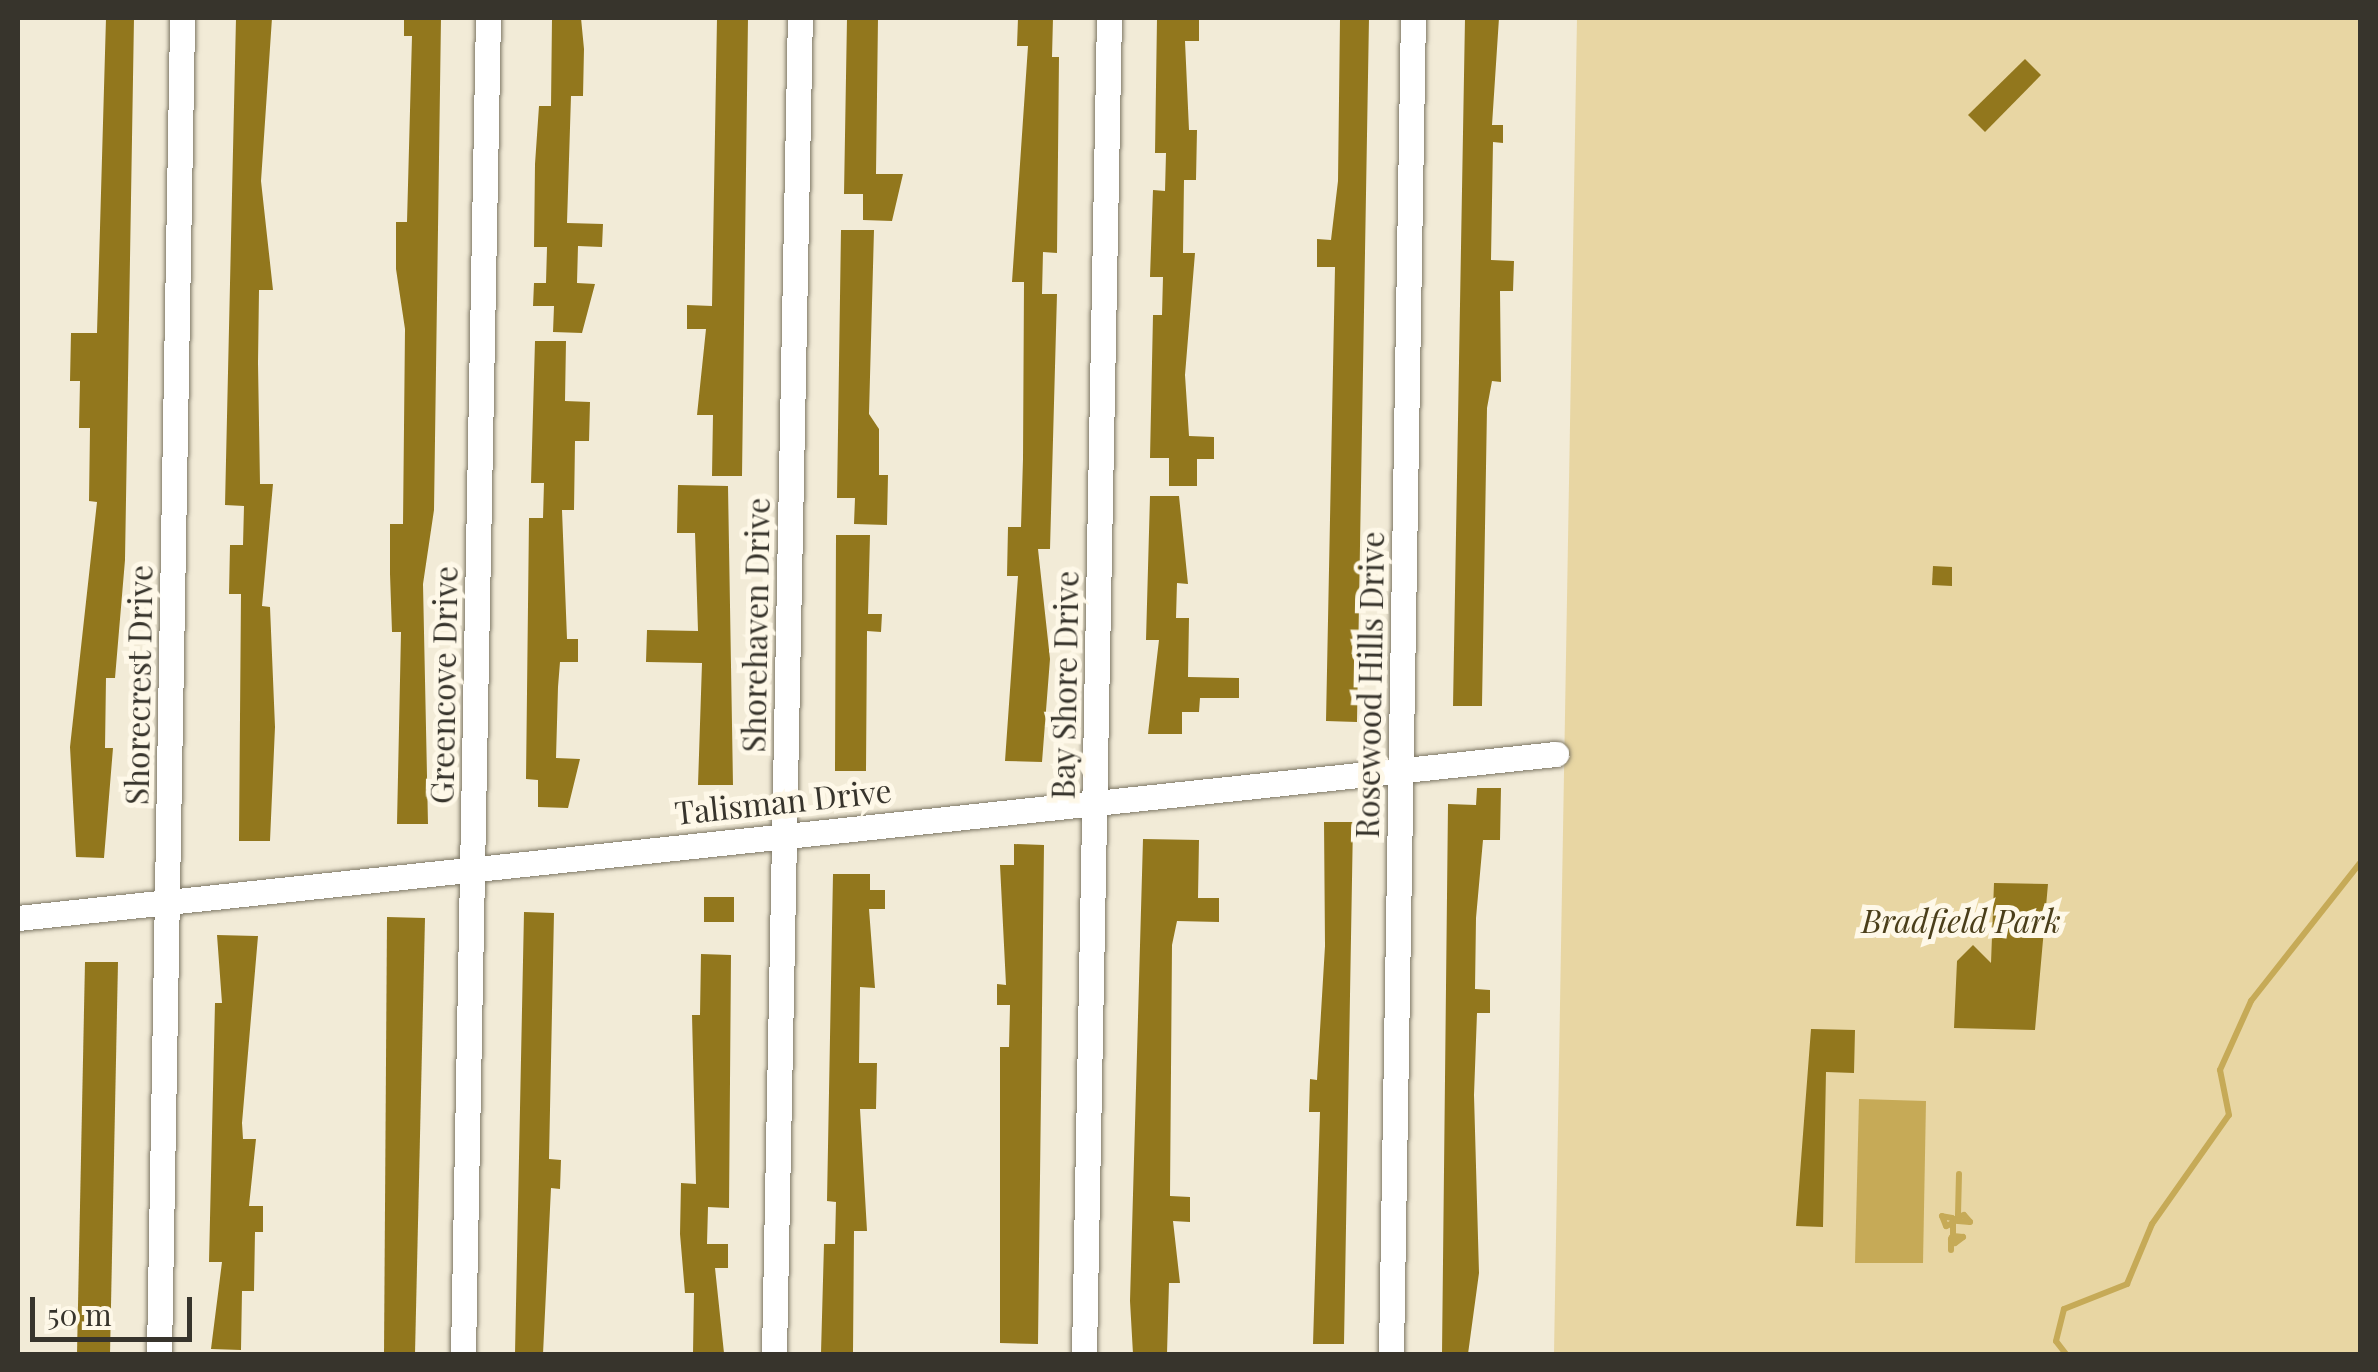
<!DOCTYPE html>
<html>
<head>
<meta charset="utf-8">
<style>
  body { margin:0 }
  #map { position:relative; width:2378px; height:1372px; overflow:hidden; background:#f2ebd7; font-family:"Playfair Display",serif }
  div>[style] { position:absolute }
  .green>* { inset:0; background:#e8d6a3 }
  .water>* { inset:0; background:#c6aa57 }
  .stream>* { height:6px; margin:-3px; padding:0 3px; transform-origin:3px; border-radius:3px; background:#c6aa57 }
  .building>* { inset:0; background:#92771d }
  .roads { filter:drop-shadow(0 0 2px #7c7664) drop-shadow(0 0 2px #7c7664) }
  .street>* { height:25px; margin:-12.5px; padding:0 12.5px; transform-origin:12.5px; border-radius:12.5px; background:#fff }
  span { translate:-50% -50%; white-space:nowrap; text-align:center; line-height:1.15; -webkit-text-stroke:10px #fef8e8; paint-order:stroke }
  .street-label { font-size:32px; color:#37342c }
  .park-label { font-size:32px; color:#4a3e1a; font-style:italic }
  .frame { position:absolute; inset:0; border:20px solid #37342c; pointer-events:none }
  .scale { position:absolute; left:30px; top:1297px; width:162px; height:45px; box-sizing:border-box; border:5px solid #37342c; border-top:0; padding-left:12px; font-size:30px; line-height:35px; white-space:nowrap; color:#37342c; -webkit-text-stroke:8px #fef8e8; paint-order:stroke }
</style>
</head>
<body>
<div id="map">
  <div class="green">
    <i style="clip-path:polygon(1577px 18px,2360px 18px,2360px 1354px,1554px 1354px)"></i>
  </div>
  <div class="water">
    <i style="clip-path:polygon(1859px 1099px,1926px 1101px,1923px 1263px,1855px 1263px)"></i>
  </div>
  <div class="stream">
    <i style="left:1951px;top:1250px;width:11px;rotate:-90deg"></i>
    <i style="left:1951px;top:1239px;width:2px;rotate:-63deg"></i>
    <i style="left:1952px;top:1237px;width:1px;rotate:-45deg"></i>
    <i style="left:1953px;top:1236px;width:10px;rotate:6deg"></i>
    <i style="left:1963px;top:1237px;width:10px;rotate:143deg"></i>
    <i style="left:1955px;top:1243px;width:4px;rotate:-124deg"></i>
    <i style="left:1953px;top:1240px;width:19px;rotate:-90deg"></i>
    <i style="left:1953px;top:1221px;width:3px;rotate:-108deg"></i>
    <i style="left:1952px;top:1218px;width:10px;rotate:-169deg"></i>
    <i style="left:1942px;top:1216px;width:11px;rotate:68deg"></i>
    <i style="left:1946px;top:1226px;width:5px;rotate:-22deg"></i>
    <i style="left:1951px;top:1224px;width:7px;rotate:-45deg"></i>
    <i style="left:1956px;top:1219px;width:6px;rotate:-31deg"></i>
    <i style="left:1961px;top:1216px;width:3px;rotate:-18deg"></i>
    <i style="left:1964px;top:1215px;width:9px;rotate:49deg"></i>
    <i style="left:1970px;top:1222px;width:12px;rotate:-175deg"></i>
    <i style="left:1958px;top:1221px;width:6px;rotate:-90deg"></i>
    <i style="left:1958px;top:1215px;width:41px;rotate:-88.6deg"></i>
    <i style="left:2066px;top:1354px;width:16px;rotate:-128deg"></i>
    <i style="left:2056px;top:1341px;width:33px;rotate:-76deg"></i>
    <i style="left:2064px;top:1309px;width:68px;rotate:-21.6deg"></i>
    <i style="left:2127px;top:1284px;width:65px;rotate:-67.4deg"></i>
    <i style="left:2152px;top:1224px;width:133px;rotate:-54.8deg"></i>
    <i style="left:2229px;top:1115px;width:46px;rotate:-101.3deg"></i>
    <i style="left:2220px;top:1070px;width:76px;rotate:-65.8deg"></i>
    <i style="left:2251px;top:1001px;width:176px;rotate:-51.7deg"></i>
  </div>
  <div class="building">
    <i style="clip-path:polygon(106px 18px,134px 18px,125px 560px,115px 678px,106px 678px,105px 748px,113px 748px,104px 858px,76px 857px,70px 747px,97px 502px,89px 501px,90px 428px,79px 428px,80px 381px,70px 381px,71px 333px,97px 333px)"></i>
    <i style="clip-path:polygon(236px 18px,272px 18px,261px 181px,273px 290px,259px 290px,258px 363px,260px 484px,273px 484px,262px 606px,270px 607px,275px 727px,270px 841px,239px 841px,241px 594px,229px 594px,230px 545px,243px 545px,244px 506px,225px 505px)"></i>
    <i style="clip-path:polygon(404px 18px,441px 18px,434px 510px,423px 584px,428px 824px,397px 824px,401px 632px,392px 632px,390px 574px,390px 524px,403px 524px,405px 329px,396px 269px,396px 222px,407px 222px,412px 36px,404px 36px)"></i>
    <i style="clip-path:polygon(552px 18px,581px 18px,584px 49px,583px 96px,571px 96px,567px 223px,603px 224px,602px 247px,578px 246px,577px 283px,595px 284px,582px 333px,553px 332px,554px 306px,533px 306px,534px 283px,546px 283px,547px 247px,534px 247px,535px 164px,539px 106px,551px 106px)"></i>
    <i style="clip-path:polygon(717px 18px,748px 18px,742px 476px,712px 476px,713px 415px,697px 415px,706px 329px,687px 329px,687px 305px,712px 306px)"></i>
    <i style="clip-path:polygon(847px 18px,878px 18px,876px 174px,903px 174px,892px 221px,863px 220px,863px 194px,844px 194px)"></i>
    <i style="clip-path:polygon(1018px 18px,1053px 18px,1052px 57px,1059px 57px,1057px 253px,1043px 252px,1042px 294px,1057px 294px,1050px 549px,1038px 549px,1050px 659px,1042px 762px,1005px 761px,1018px 576px,1007px 576px,1008px 527px,1021px 527px,1023px 459px,1024px 282px,1012px 282px,1028px 46px,1017px 46px)"></i>
    <i style="clip-path:polygon(1157px 18px,1199px 18px,1199px 41px,1185px 41px,1189px 130px,1197px 130px,1196px 180px,1184px 180px,1183px 253px,1195px 253px,1185px 375px,1189px 436px,1214px 437px,1214px 459px,1197px 459px,1197px 486px,1169px 486px,1169px 458px,1150px 458px,1153px 315px,1162px 315px,1163px 277px,1150px 277px,1153px 190px,1165px 191px,1166px 153px,1155px 153px)"></i>
    <i style="clip-path:polygon(1340px 18px,1369px 18px,1357px 722px,1326px 721px,1335px 267px,1317px 267px,1317px 239px,1331px 240px,1338px 181px)"></i>
    <i style="clip-path:polygon(1465px 18px,1499px 18px,1492px 125px,1503px 125px,1503px 143px,1493px 142px,1491px 260px,1514px 261px,1513px 291px,1500px 291px,1501px 382px,1492px 381px,1487px 408px,1482px 706px,1453px 706px)"></i>
    <i style="clip-path:polygon(2025px 59px,2041px 75px,1985px 132px,1968px 115px)"></i>
    <i style="clip-path:polygon(841px 230px,874px 230px,869px 414px,879px 429px,879px 475px,888px 475px,887px 525px,854px 524px,855px 498px,837px 498px)"></i>
    <i style="clip-path:polygon(535px 341px,566px 341px,565px 401px,590px 402px,589px 441px,575px 441px,574px 510px,562px 510px,567px 639px,578px 639px,578px 662px,560px 662px,558px 687px,556px 758px,580px 759px,568px 808px,538px 807px,538px 780px,526px 779px,529px 518px,543px 518px,544px 483px,531px 483px)"></i>
    <i style="clip-path:polygon(678px 485px,728px 486px,733px 785px,698px 785px,702px 663px,646px 662px,647px 630px,698px 631px,695px 533px,677px 533px)"></i>
    <i style="clip-path:polygon(1150px 496px,1179px 496px,1188px 584px,1177px 583px,1176px 618px,1189px 618px,1188px 677px,1239px 678px,1239px 698px,1200px 698px,1199px 712px,1182px 712px,1182px 734px,1148px 734px,1159px 640px,1146px 640px)"></i>
    <i style="clip-path:polygon(836px 535px,870px 535px,868px 614px,882px 614px,881px 632px,867px 631px,866px 771px,835px 771px)"></i>
    <i style="clip-path:polygon(1933px 566px,1952px 567px,1952px 586px,1932px 585px)"></i>
    <i style="clip-path:polygon(1477px 788px,1501px 788px,1500px 840px,1483px 840px,1476px 918px,1475px 989px,1490px 990px,1490px 1013px,1477px 1013px,1474px 1095px,1479px 1273px,1468px 1354px,1442px 1354px,1448px 804px,1476px 805px)"></i>
    <i style="clip-path:polygon(1324px 822px,1353px 822px,1344px 1344px,1313px 1344px,1320px 1112px,1309px 1112px,1310px 1079px,1317px 1080px,1325px 946px)"></i>
    <i style="clip-path:polygon(1143px 839px,1199px 840px,1198px 898px,1219px 898px,1219px 922px,1177px 921px,1172px 945px,1170px 1196px,1190px 1197px,1190px 1222px,1173px 1221px,1180px 1283px,1169px 1283px,1167px 1354px,1133px 1354px,1130px 1301px)"></i>
    <i style="clip-path:polygon(1014px 844px,1044px 845px,1038px 1344px,1000px 1343px,1000px 1047px,1009px 1047px,1010px 1005px,997px 1005px,997px 984px,1006px 985px,1000px 865px,1014px 865px)"></i>
    <i style="clip-path:polygon(833px 874px,870px 874px,870px 890px,885px 890px,885px 909px,869px 909px,875px 988px,860px 987px,859px 1063px,877px 1063px,876px 1109px,860px 1109px,867px 1231px,854px 1231px,853px 1353px,821px 1353px,824px 1244px,835px 1244px,836px 1202px,827px 1201px)"></i>
    <i style="clip-path:polygon(1994px 883px,2048px 884px,2035px 1030px,1954px 1028px,1957px 961px,1973px 945px,1991px 963px)"></i>
    <i style="clip-path:polygon(704px 897px,734px 897px,734px 922px,704px 922px)"></i>
    <i style="clip-path:polygon(524px 912px,554px 913px,549px 1159px,561px 1160px,560px 1189px,551px 1188px,543px 1354px,515px 1354px)"></i>
    <i style="clip-path:polygon(387px 917px,425px 918px,415px 1354px,384px 1354px)"></i>
    <i style="clip-path:polygon(217px 935px,258px 936px,242px 1123px,243px 1139px,256px 1139px,249px 1206px,263px 1206px,263px 1232px,255px 1232px,254px 1291px,242px 1291px,241px 1350px,211px 1349px,222px 1262px,209px 1262px,215px 1003px,222px 1003px)"></i>
    <i style="clip-path:polygon(701px 954px,731px 955px,729px 1208px,708px 1207px,707px 1244px,728px 1244px,728px 1268px,715px 1268px,724px 1353px,693px 1353px,694px 1293px,685px 1293px,680px 1234px,681px 1183px,696px 1184px,692px 1015px,700px 1015px)"></i>
    <i style="clip-path:polygon(85px 962px,118px 962px,110px 1354px,77px 1354px)"></i>
    <i style="clip-path:polygon(1811px 1029px,1855px 1030px,1854px 1073px,1826px 1072px,1823px 1227px,1796px 1226px)"></i>
  </div>
  <div class="roads">
    <div class="street">
      <i style="left:18px;top:918px;width:1547px;rotate:-6.09deg"></i>
      <i style="left:159px;top:1354px;width:1336px;rotate:-89.01deg"></i>
      <i style="left:463px;top:1354px;width:1336px;rotate:-88.93deg"></i>
      <i style="left:774px;top:1354px;width:1336px;rotate:-88.89deg"></i>
      <i style="left:1084px;top:1354px;width:1336px;rotate:-88.93deg"></i>
      <i style="left:1391px;top:1354px;width:1336px;rotate:-89.06deg"></i>
    </div>
  </div>
  <div class="street-label">
    <span style="left:755px;top:625px;rotate:-89deg">Shorehaven Drive</span>
    <span style="left:138px;top:685px;rotate:-89deg">Shorecrest Drive</span>
    <span style="left:443px;top:685px;rotate:-89deg">Greencove Drive</span>
    <span style="left:1064px;top:685px;rotate:-89deg">Bay Shore Drive</span>
    <span style="left:1369px;top:685px;rotate:-89deg">Rosewood Hills Drive</span>
    <span style="left:783px;top:801px;rotate:-6deg">Talisman Drive</span>
  </div>
  <div class="park-label">
    <span style="left:1961px;top:920px">Bradfield Park</span>
  </div>
  <div class="frame"></div>
  <div class="scale">50 m</div>
</div>
</body>
</html>
